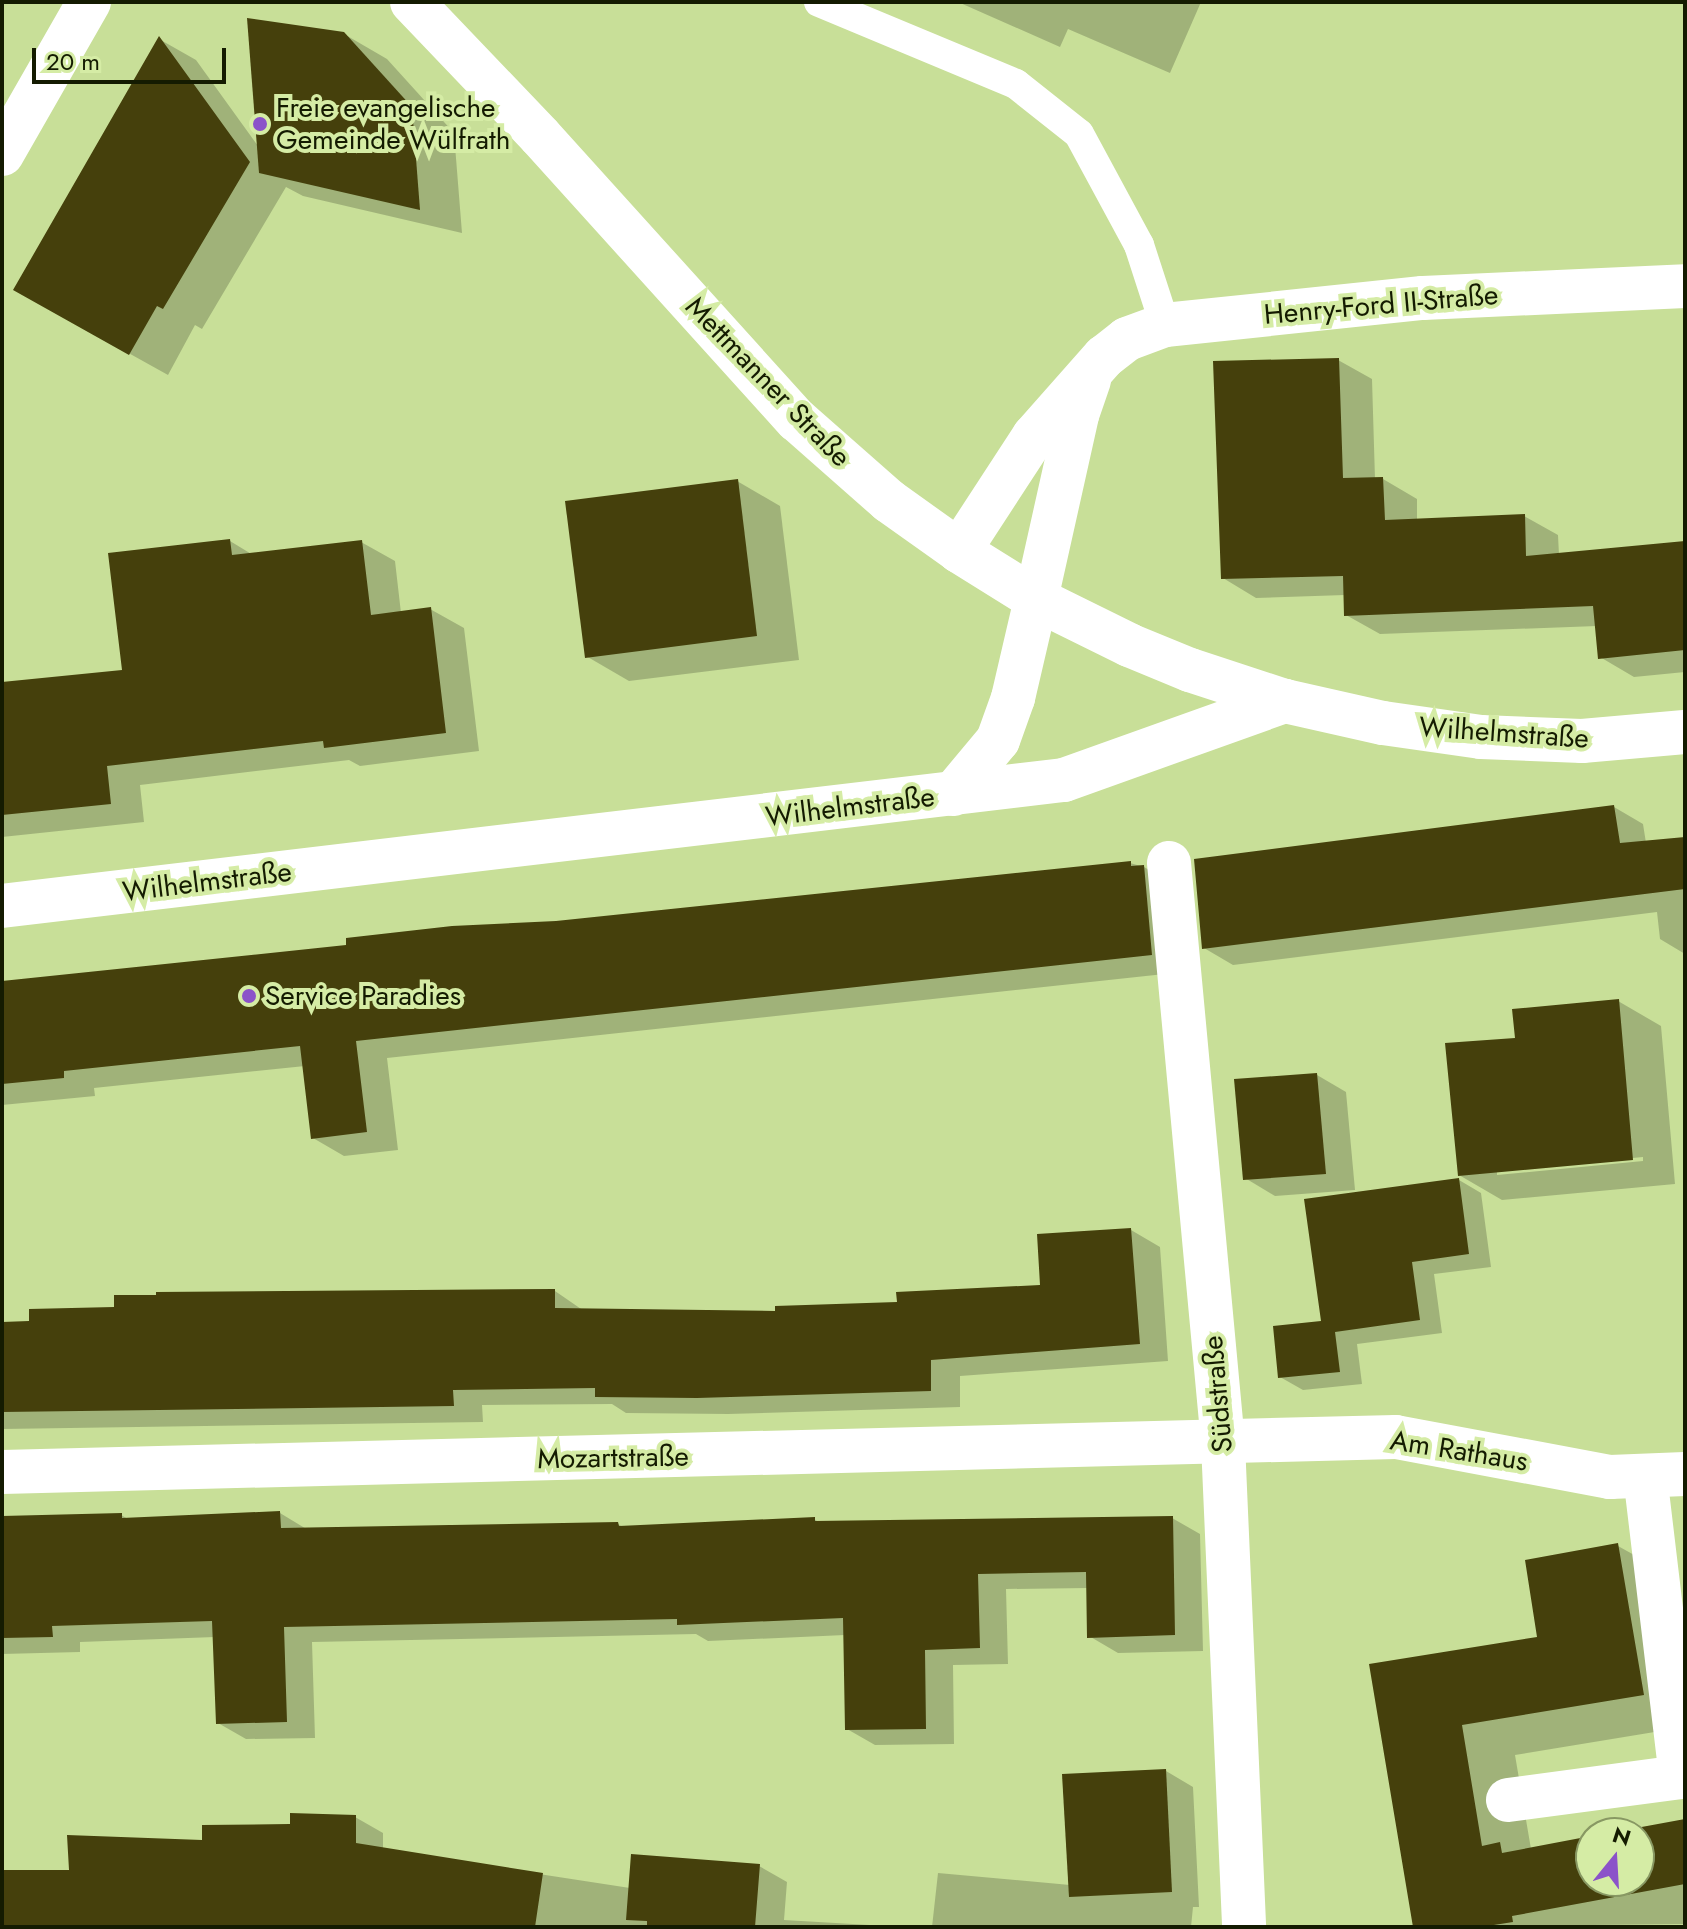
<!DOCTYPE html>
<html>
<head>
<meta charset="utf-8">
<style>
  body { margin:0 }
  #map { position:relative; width:1687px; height:1929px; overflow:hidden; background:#c8df98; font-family:Jost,sans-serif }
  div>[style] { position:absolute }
  .shadow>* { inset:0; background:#0003 }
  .building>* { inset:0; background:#45400c }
  .lane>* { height:30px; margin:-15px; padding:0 15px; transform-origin:15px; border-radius:15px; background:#fff }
  .street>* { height:44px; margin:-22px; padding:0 22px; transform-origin:22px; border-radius:22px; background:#fff }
  .secondary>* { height:44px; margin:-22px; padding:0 22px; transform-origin:22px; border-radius:22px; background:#fff }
  .dots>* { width:22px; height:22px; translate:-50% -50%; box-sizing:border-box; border:4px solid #d5eca5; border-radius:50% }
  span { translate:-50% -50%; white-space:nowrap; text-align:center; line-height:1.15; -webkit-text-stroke:8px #d5eca5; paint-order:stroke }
  .poi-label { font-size:28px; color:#141b01 }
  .left { translate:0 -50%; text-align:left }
  .street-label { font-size:28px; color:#141b01 }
  .frame { position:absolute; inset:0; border:4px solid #141b01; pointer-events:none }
  .north { position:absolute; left:1575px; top:1817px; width:80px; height:80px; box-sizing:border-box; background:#d5eca5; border:2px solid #889863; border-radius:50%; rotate:18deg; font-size:22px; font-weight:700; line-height:32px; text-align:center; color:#141b01 }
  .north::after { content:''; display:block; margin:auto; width:28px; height:36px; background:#8b52c9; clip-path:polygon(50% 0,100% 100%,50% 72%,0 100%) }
  .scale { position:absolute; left:32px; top:48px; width:194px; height:36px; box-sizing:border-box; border:4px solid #141b01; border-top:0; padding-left:10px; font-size:24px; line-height:28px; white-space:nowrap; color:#141b01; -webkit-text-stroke:6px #d5eca5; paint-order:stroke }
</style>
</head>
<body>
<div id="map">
  <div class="shadow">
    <i style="clip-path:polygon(958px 2px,1201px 2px,1170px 73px,1068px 29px,1060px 47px)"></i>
    <i style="clip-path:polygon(344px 34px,387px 59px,454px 133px,462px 233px,303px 196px,286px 187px,202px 329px,195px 325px,168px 375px,53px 311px,159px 39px,196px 60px,258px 146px)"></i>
    <i style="clip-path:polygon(1338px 360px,1372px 379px,1375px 479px,1383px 479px,1417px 499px,1417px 520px,1524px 516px,1558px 535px,1559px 555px,1685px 543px,1685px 672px,1634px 677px,1600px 657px,1597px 626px,1380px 634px,1346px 615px,1345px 595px,1256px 598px,1223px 578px)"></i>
    <i style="clip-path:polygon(737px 481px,780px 506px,799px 660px,629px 681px,586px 656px)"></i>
    <i style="clip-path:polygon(230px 541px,253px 555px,361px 542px,395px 561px,401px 613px,430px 609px,464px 628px,479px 751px,360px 766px,349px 760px,140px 785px,144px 822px,2px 837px,2px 684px,124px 672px)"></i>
    <i style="clip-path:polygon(1614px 807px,1643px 824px,1646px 843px,1685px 839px,1685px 954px,1660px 939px,1657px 912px,1233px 965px,1204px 948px)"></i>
    <i style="clip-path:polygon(1130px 863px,1144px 867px,1175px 885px,1183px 972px,387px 1058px,398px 1150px,344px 1156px,313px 1138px,305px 1066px,94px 1088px,95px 1096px,2px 1105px,2px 983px)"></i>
    <i style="clip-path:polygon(evenodd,1618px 1001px,1661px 1026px,1675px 1184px,1502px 1200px,1459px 1175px,1517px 1039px,1618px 1001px,1643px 1157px,1643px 1161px,1497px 1175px,1497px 1171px,1643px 1157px)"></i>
    <i style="clip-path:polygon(1317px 1075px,1346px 1092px,1355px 1190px,1275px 1196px,1245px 1178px)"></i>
    <i style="clip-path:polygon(1459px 1180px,1481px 1193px,1491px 1267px,1434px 1274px,1442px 1333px,1357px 1344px,1362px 1384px,1303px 1390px,1280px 1377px,1323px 1323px)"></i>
    <i style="clip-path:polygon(1131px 1230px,1160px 1247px,1168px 1361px,960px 1376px,960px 1407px,728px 1414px,626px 1413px,612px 1404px,482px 1405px,483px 1422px,2px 1429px,2px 1324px,555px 1291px,584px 1311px,777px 1313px,899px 1304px,1042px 1287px)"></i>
    <i style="clip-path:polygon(280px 1513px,308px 1530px,618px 1524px,624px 1528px,814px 1519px,820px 1523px,1172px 1518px,1200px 1534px,1203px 1651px,1118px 1653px,1089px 1636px,1088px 1588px,1006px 1589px,1008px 1664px,953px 1665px,954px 1744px,875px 1745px,847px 1729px,845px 1635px,708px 1641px,696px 1634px,312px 1642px,315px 1738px,246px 1739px,218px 1723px,215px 1637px,80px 1642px,80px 1652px,2px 1654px,2px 1518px,121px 1515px,128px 1519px)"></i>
    <i style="clip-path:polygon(1618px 1546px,1672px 1576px,1685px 1727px,1515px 1755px,1531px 1849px,1591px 1838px,1591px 1881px,1639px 1881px,1639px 1833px,1620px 1833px,1685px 1821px,1685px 1924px,1415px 1927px,1371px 1666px,1540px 1638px)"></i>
    <i style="clip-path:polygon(1166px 1771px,1193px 1787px,1199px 1907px,1193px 1907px,1191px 1927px,932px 1927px,938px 1873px,1070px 1885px)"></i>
    <i style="clip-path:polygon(355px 1817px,383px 1833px,383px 1850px,630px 1888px,759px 1866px,787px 1882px,784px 1920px,904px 1927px,77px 1927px,204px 1842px)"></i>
  </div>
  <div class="building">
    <i style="clip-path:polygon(247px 18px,344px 32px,412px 107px,420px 210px,259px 173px)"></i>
    <i style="clip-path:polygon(159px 36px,250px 162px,163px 309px,157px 306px,129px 355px,13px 290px)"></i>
    <i style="clip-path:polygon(1339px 358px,1343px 478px,1383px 477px,1385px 520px,1525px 514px,1526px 556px,1685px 541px,1685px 650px,1598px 659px,1593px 606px,1344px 616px,1343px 576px,1221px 579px,1213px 361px)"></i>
    <i style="clip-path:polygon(738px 479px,757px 636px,585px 658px,565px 501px)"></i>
    <i style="clip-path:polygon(230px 539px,232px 555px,362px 540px,371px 615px,431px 607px,446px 733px,324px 748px,323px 741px,107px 766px,111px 804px,2px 815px,2px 682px,122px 670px,108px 553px)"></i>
    <i style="clip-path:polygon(1614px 805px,1620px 843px,1685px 837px,1685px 889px,1202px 949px,1194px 859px)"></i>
    <i style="clip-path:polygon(1131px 861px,1131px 866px,1144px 865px,1152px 955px,356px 1041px,367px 1132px,311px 1139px,300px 1046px,64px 1071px,64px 1078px,2px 1084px,2px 981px,346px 945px,346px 938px,452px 926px,556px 921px)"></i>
    <i style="clip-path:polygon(1619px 999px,1633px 1160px,1458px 1176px,1445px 1043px,1515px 1038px,1512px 1009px)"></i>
    <i style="clip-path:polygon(1317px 1073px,1326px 1174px,1243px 1180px,1234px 1079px)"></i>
    <i style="clip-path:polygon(1459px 1178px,1469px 1254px,1412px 1262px,1420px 1320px,1335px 1332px,1340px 1372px,1278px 1378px,1273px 1326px,1321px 1321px,1304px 1199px)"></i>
    <i style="clip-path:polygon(1131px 1228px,1140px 1344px,931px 1360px,931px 1391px,697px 1398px,595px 1397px,595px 1388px,453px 1390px,454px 1406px,2px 1412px,2px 1322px,29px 1321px,29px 1309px,114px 1307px,114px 1295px,156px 1295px,156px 1292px,555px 1289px,555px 1308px,775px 1311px,775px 1306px,897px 1302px,896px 1292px,1040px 1285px,1037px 1234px)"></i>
    <i style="clip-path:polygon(280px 1511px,281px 1528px,618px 1522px,619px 1526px,815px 1517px,815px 1521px,1173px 1516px,1175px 1635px,1087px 1638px,1086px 1572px,978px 1574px,980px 1648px,925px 1650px,926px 1729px,845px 1730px,843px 1618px,677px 1625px,677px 1619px,284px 1627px,287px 1722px,216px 1724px,212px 1621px,52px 1626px,53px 1637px,2px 1638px,2px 1516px,122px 1513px,122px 1518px)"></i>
    <i style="clip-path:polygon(1618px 1543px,1644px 1695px,1462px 1725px,1482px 1846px,1500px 1842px,1502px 1853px,1591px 1836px,1591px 1881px,1639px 1881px,1639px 1833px,1609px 1833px,1685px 1819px,1685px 1884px,1512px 1916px,1513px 1922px,1481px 1927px,1413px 1927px,1369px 1664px,1537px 1637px,1525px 1560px)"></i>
    <i style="clip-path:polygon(1166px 1769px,1172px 1892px,1069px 1897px,1062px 1774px)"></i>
    <i style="clip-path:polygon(290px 1813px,356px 1815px,356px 1843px,543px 1873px,535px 1927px,2px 1927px,2px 1870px,69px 1870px,67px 1835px,202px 1840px,202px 1825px,290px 1824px)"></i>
    <i style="clip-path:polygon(631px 1854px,760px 1864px,755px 1927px,647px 1927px,647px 1921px,626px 1920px)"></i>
  </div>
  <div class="lane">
    <i style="left:819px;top:2px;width:213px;rotate:22.6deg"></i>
    <i style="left:1016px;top:84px;width:80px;rotate:38.4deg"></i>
    <i style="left:1079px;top:134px;width:126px;rotate:61.6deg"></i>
    <i style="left:1139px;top:245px;width:84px;rotate:72deg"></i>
  </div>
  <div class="street">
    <i style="left:2px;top:154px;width:175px;rotate:-60.2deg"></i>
    <i style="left:959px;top:551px;width:137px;rotate:-56.9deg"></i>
    <i style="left:1034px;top:436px;width:106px;rotate:-48.5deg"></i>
    <i style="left:1104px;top:357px;width:29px;rotate:-38deg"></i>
    <i style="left:1127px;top:339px;width:40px;rotate:-20.2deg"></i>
    <i style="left:1165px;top:325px;width:259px;rotate:-6deg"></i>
    <i style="left:1423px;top:298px;width:262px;rotate:-2.6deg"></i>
    <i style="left:1036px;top:599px;width:189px;rotate:-77.4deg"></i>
    <i style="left:1077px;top:415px;width:37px;rotate:-71deg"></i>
    <i style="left:1169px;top:863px;width:583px;rotate:84.68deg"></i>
    <i style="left:1223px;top:1443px;width:484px;rotate:87.5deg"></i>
    <i style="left:2px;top:1472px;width:1394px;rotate:-1.44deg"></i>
    <i style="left:1396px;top:1437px;width:218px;rotate:10.6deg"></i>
    <i style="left:1610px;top:1477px;width:75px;rotate:-2.3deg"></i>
    <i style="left:1508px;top:1800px;width:175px;rotate:-7.6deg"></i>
    <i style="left:1681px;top:1777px;width:303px;rotate:-96.8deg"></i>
  </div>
  <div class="secondary">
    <i style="left:412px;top:2px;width:185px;rotate:46.3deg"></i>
    <i style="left:540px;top:136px;width:383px;rotate:47.9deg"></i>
    <i style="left:797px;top:420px;width:123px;rotate:41.4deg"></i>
    <i style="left:889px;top:501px;width:86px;rotate:35.5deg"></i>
    <i style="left:959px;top:551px;width:91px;rotate:31.9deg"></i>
    <i style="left:1036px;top:599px;width:104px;rotate:26.3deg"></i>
    <i style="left:1129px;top:645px;width:66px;rotate:22.3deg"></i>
    <i style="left:1190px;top:670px;width:100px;rotate:18.1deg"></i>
    <i style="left:1285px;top:701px;width:100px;rotate:12.7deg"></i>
    <i style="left:1383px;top:723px;width:99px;rotate:8.1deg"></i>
    <i style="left:1481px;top:737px;width:101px;rotate:2.3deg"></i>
    <i style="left:1582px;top:741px;width:103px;rotate:-5deg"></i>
    <i style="left:953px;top:794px;width:70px;rotate:-50.2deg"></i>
    <i style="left:998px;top:740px;width:45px;rotate:-70.3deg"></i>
    <i style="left:1013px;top:698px;width:102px;rotate:-76.9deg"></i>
    <i style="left:2px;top:906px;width:1069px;rotate:-6.77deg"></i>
    <i style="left:1064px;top:780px;width:235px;rotate:-19.7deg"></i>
  </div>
  <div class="dots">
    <i style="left:260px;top:124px;background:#8b52c9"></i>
    <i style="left:249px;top:996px;background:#8b52c9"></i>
  </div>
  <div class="poi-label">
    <span class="left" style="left:276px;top:124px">Freie evangelische<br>Gemeinde Wülfrath</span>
    <span class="left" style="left:265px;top:996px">Service Paradies</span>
  </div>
  <div class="street-label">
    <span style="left:1381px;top:305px;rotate:-5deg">Henry-Ford II-Straße</span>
    <span style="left:768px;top:382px;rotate:46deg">Mettmanner Straße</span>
    <span style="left:1504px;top:733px;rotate:4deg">Wilhelmstraße</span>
    <span style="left:850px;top:807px;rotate:-7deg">Wilhelmstraße</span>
    <span style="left:207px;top:882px;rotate:-7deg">Wilhelmstraße</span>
    <span style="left:1218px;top:1394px;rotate:-95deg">Südstraße</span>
    <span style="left:1459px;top:1451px;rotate:9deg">Am Rathaus</span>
    <span style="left:613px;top:1458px;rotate:-1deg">Mozartstraße</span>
  </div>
  <div class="frame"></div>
  <div class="north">N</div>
  <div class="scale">20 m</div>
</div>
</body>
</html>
